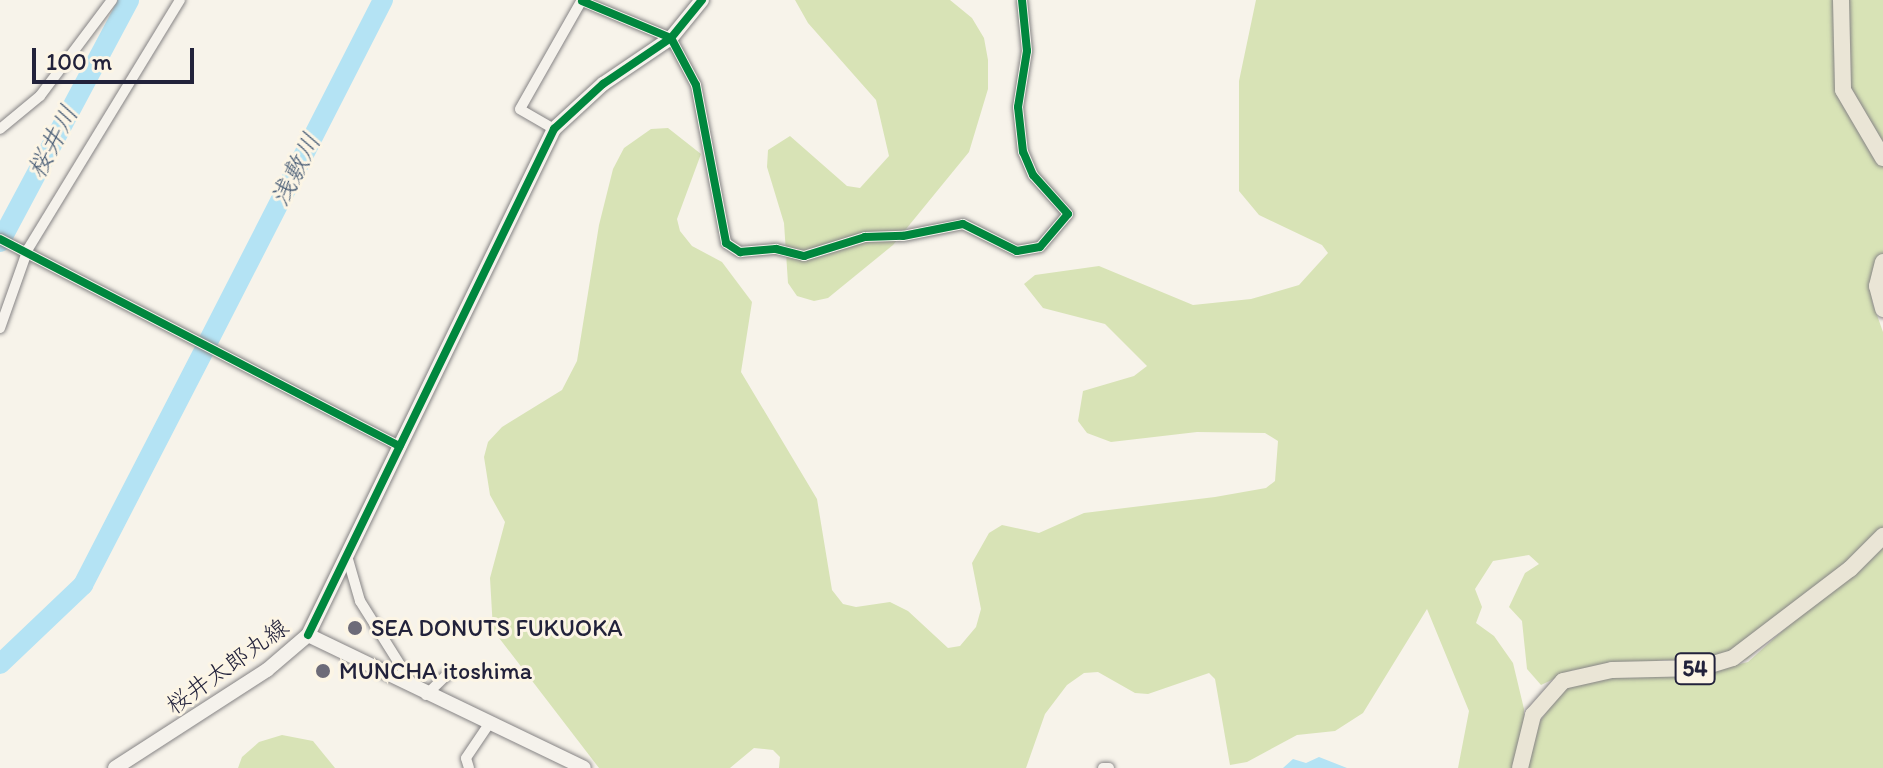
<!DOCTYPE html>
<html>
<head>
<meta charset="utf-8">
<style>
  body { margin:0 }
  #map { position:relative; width:1883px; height:768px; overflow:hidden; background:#f7f3ea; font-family:Itim,"Klee One",sans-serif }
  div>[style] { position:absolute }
  .green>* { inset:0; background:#d8e3b6 }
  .water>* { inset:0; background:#b4e3f4 }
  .river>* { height:20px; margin:-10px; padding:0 10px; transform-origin:10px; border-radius:10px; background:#b4e3f4 }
  .roads { filter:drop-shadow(0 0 2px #868485) drop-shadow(0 0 2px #868485) }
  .minor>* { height:10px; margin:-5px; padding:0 5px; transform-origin:5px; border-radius:5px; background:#f5f2ec }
  .tertiary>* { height:14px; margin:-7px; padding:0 7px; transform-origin:7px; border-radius:7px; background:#f5f2ec }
  .secondary>* { height:14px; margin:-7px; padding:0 7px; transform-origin:7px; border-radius:7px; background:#f5f2ec }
  .primary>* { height:16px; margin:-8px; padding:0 8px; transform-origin:8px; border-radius:8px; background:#eae5d6 }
  .cycleway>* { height:8px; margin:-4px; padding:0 4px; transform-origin:4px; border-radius:4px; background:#00873e }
  .dots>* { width:22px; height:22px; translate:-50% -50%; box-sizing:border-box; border:4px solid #fcf5e5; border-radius:50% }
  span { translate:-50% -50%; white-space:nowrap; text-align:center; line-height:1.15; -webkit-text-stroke:6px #fcf5e5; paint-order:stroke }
  .shield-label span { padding:2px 6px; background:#fcf5e5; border:2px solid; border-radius:6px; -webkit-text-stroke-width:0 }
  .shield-label { font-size:22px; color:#22223b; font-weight:700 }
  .poi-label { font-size:24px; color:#22223b }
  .left { translate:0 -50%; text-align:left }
  .street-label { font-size:24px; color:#22223b }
  .water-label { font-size:26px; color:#455a74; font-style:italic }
  .scale { position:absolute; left:32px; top:48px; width:162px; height:36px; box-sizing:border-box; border:4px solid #22223b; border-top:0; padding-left:10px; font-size:24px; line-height:28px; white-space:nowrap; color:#22223b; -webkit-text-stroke:6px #fcf5e5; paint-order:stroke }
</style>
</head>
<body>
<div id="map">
  <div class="green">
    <i style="clip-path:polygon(795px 0,950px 0,972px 18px,984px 38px,988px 60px,988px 89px,969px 152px,893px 245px,828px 298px,814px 301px,797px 296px,788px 283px,784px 223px,767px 167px,768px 150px,790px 136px,847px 186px,860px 188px,889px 156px,876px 100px,808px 23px)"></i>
    <i style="clip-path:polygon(1256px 0,1883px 0,1883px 298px,1872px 301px,1883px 332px,1883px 535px,1747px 659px,1730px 664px,1665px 660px,1573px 670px,1541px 685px,1527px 669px,1522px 621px,1509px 607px,1525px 573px,1539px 564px,1529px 555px,1493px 561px,1475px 589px,1482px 607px,1476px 623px,1494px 636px,1513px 663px,1524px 709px,1524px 768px,1458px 768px,1469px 711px,1427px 609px,1363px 713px,1335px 731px,1297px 735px,1247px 762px,1230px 765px,1215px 679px,1209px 673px,1148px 694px,1135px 693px,1098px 672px,1084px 673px,1067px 685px,1045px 714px,1026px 768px,779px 768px,780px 757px,773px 750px,754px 748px,730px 768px,599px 768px,493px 630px,490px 578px,505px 522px,490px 495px,484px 457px,488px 442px,502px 427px,562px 390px,577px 361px,599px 225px,613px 169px,624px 148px,651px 129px,668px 128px,701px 154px,677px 219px,680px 231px,692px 246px,722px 262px,752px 302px,741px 372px,817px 499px,832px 590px,843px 604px,856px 607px,890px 602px,908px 611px,948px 648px,960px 646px,976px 627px,981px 609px,972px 563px,989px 533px,1002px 525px,1039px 533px,1084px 513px,1215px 497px,1266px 488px,1275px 481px,1278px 441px,1265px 433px,1197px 432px,1111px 442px,1087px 433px,1078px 421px,1083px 391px,1134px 376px,1147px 366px,1105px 324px,1043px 308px,1024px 284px,1035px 275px,1099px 266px,1193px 305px,1251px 299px,1299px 285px,1328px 253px,1322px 245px,1259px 215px,1239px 191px,1239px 81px)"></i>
    <i style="clip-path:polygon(1883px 540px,1883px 768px,1527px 768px,1533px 731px,1563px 689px,1606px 678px,1690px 676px,1748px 662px)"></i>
    <i style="clip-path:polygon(282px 735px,313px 741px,335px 768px,238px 768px,242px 757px,259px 742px)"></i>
  </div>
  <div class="water">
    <i style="clip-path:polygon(1319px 757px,1347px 768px,1283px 768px,1293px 759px,1306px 763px)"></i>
  </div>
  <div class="river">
    <i style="left:0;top:242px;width:274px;rotate:-61.9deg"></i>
    <i style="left:209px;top:340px;width:382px;rotate:-62.9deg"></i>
    <i style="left:0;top:664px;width:115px;rotate:-43.6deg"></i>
    <i style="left:83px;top:585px;width:266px;rotate:-62.7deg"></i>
  </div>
  <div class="roads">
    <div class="minor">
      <i style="left:582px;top:1px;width:96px;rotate:22.6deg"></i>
      <i style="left:671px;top:38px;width:53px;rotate:62deg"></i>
      <i style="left:696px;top:85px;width:161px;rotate:79.2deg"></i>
      <i style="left:726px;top:243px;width:17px;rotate:33deg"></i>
      <i style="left:740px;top:252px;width:36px;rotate:-5deg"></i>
      <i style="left:776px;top:249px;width:29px;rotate:14deg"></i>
      <i style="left:804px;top:256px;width:64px;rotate:-17.3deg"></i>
      <i style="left:865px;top:237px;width:38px;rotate:-2deg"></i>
      <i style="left:903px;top:236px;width:61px;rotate:-11.3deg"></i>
      <i style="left:963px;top:224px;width:60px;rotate:26.6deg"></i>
      <i style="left:1017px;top:251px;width:23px;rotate:-10deg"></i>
      <i style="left:1040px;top:247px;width:43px;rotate:-49.7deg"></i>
      <i style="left:1068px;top:214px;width:52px;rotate:-131.9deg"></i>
      <i style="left:1033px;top:175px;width:25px;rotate:-113deg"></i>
      <i style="left:1023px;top:152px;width:45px;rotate:-96.3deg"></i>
      <i style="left:1018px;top:107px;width:57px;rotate:-80.9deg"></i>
      <i style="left:1027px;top:51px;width:51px;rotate:-95.6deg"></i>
      <i style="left:0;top:129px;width:52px;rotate:-39.5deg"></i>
      <i style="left:40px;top:96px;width:120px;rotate:-53.1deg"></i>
      <i style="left:554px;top:129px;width:39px;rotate:-150deg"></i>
      <i style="left:520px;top:109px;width:125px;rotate:-60.4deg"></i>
      <i style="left:0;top:239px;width:450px;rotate:27.4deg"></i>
      <i style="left:0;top:328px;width:84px;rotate:-70.5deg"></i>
      <i style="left:28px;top:249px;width:292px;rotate:-58.6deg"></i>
      <i style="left:347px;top:556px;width:47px;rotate:73.9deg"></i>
      <i style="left:360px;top:601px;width:98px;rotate:57.9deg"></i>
      <i style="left:426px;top:695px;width:30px;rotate:-44deg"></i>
      <i style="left:469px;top:768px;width:10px;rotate:-107deg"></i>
      <i style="left:466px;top:758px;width:41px;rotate:-55.9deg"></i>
      <i style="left:1103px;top:768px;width:6px"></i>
    </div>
    <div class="tertiary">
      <i style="left:308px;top:635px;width:563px;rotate:-64.07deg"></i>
      <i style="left:554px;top:129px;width:67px;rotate:-42.6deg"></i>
      <i style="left:603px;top:84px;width:82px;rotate:-34.1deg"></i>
      <i style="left:671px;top:38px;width:49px;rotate:-50.8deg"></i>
    </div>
    <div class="secondary">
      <i style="left:115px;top:768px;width:181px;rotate:-32.8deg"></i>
      <i style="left:267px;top:670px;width:54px;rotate:-40.5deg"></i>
      <i style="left:308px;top:635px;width:306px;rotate:25.7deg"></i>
    </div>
    <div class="primary">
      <i style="left:1841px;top:0;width:90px;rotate:88.7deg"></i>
      <i style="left:1843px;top:90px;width:79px;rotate:59.5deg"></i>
      <i style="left:1883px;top:262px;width:25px;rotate:104deg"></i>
      <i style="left:1877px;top:286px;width:24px;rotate:75deg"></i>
      <i style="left:1520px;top:768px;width:55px;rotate:-76.2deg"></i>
      <i style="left:1533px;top:715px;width:45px;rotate:-48.6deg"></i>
      <i style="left:1563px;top:681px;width:50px;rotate:-12.7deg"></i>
      <i style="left:1612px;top:670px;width:88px;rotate:-1.3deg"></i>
      <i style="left:1700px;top:668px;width:34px;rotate:-17deg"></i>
      <i style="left:1733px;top:658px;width:147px;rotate:-37.3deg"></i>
      <i style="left:1850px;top:569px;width:47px;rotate:-45deg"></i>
    </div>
  </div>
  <div class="cycleway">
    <i style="left:582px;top:1px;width:96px;rotate:22.6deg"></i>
    <i style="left:671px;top:38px;width:53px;rotate:62deg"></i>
    <i style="left:696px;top:85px;width:161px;rotate:79.2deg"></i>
    <i style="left:726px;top:243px;width:17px;rotate:33deg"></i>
    <i style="left:740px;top:252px;width:36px;rotate:-5deg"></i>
    <i style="left:776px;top:249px;width:29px;rotate:14deg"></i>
    <i style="left:804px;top:256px;width:64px;rotate:-17.3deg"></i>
    <i style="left:865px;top:237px;width:38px;rotate:-2deg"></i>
    <i style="left:903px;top:236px;width:61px;rotate:-11.3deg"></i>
    <i style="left:963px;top:224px;width:60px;rotate:26.6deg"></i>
    <i style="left:1017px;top:251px;width:23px;rotate:-10deg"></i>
    <i style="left:1040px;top:247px;width:43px;rotate:-49.7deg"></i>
    <i style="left:1068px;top:214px;width:52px;rotate:-131.9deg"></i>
    <i style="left:1033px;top:175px;width:25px;rotate:-113deg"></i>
    <i style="left:1023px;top:152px;width:45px;rotate:-96.3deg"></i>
    <i style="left:1018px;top:107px;width:57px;rotate:-80.9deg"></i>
    <i style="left:1027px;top:51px;width:51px;rotate:-95.6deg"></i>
    <i style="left:0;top:239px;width:450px;rotate:27.4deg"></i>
    <i style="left:308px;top:635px;width:563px;rotate:-64.07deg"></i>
    <i style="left:554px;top:129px;width:67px;rotate:-42.6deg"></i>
    <i style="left:603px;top:84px;width:82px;rotate:-34.1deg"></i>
    <i style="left:671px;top:38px;width:49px;rotate:-50.8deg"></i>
  </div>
  <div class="dots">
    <i style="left:355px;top:628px;background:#6d6b78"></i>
    <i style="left:323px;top:671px;background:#6d6b78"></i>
  </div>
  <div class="shield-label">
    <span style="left:1695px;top:669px">54</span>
  </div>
  <div class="poi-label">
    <span class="left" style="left:371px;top:628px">SEA DONUTS FUKUOKA</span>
    <span class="left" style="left:339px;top:671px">MUNCHA itoshima</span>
  </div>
  <div class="street-label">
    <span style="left:227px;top:666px;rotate:-36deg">桜井太郎丸線</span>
  </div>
  <div class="water-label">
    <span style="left:53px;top:142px;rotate:-62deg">桜井川</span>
    <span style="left:296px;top:170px;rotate:-63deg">浅敷川</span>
  </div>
  <div class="scale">100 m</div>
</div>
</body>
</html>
